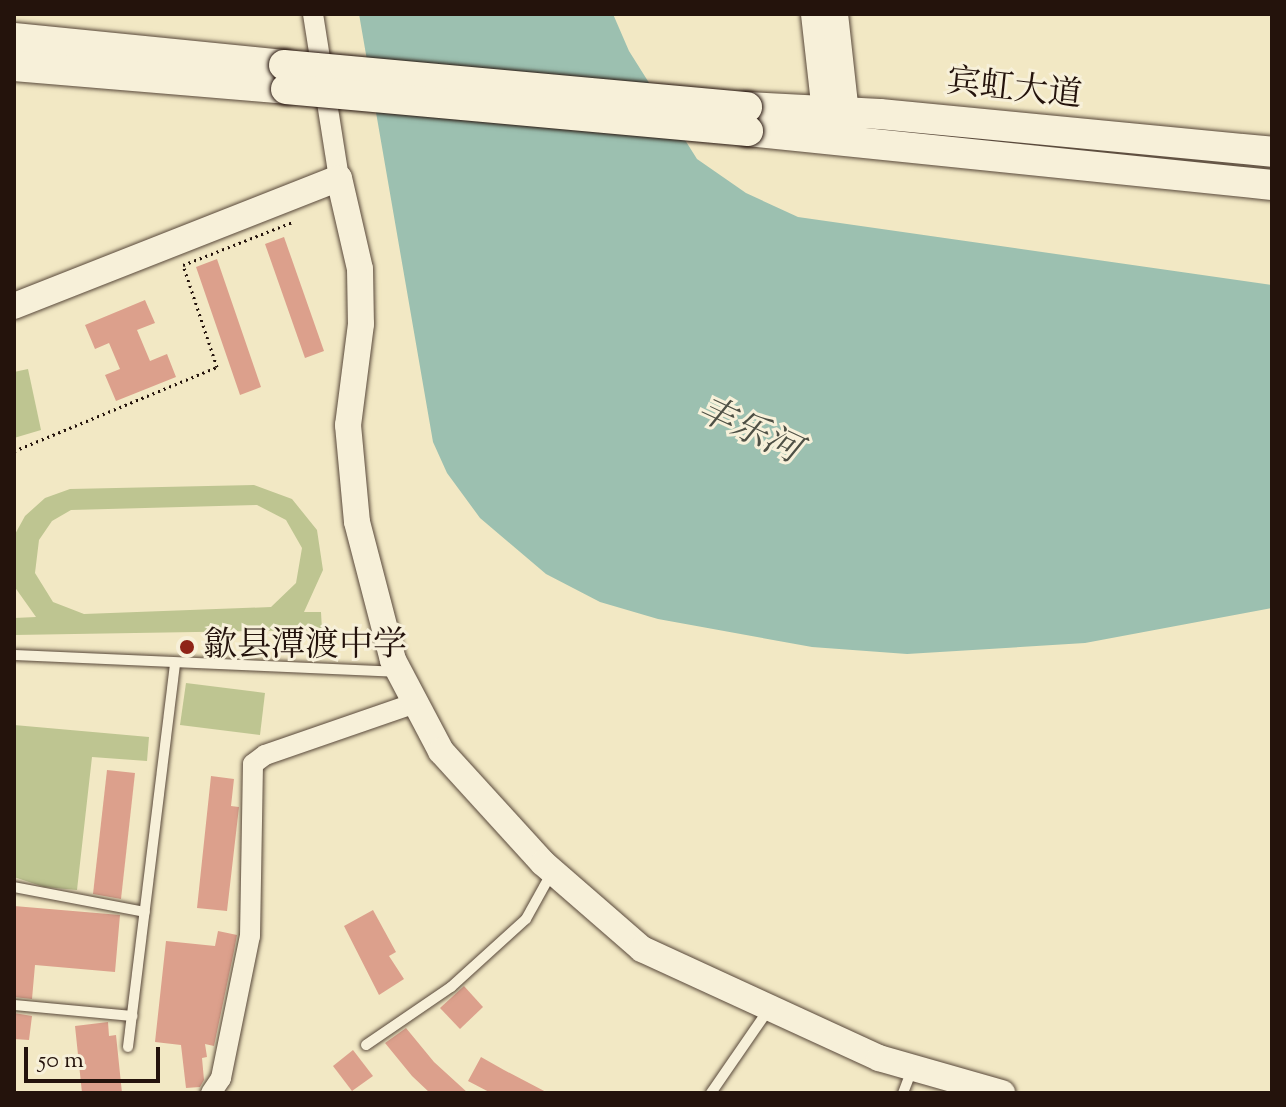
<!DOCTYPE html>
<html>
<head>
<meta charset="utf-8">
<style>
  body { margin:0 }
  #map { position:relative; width:1286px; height:1107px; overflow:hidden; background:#f2e8c4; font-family:"Sorts Mill Goudy","Noto Serif SC",serif }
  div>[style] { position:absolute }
  .green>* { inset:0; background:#bec591 }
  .water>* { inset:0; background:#9cc0b0 }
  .building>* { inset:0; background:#dca08c }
  .path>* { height:3px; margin-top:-1.5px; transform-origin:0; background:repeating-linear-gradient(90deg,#24130c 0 2px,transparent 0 6px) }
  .roads { filter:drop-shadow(0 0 2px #58483a) drop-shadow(0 0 2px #58483a) }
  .service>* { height:10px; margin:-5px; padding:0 5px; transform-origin:5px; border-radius:5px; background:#f7f0d9 }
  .minor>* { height:20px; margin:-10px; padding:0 10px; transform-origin:10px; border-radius:10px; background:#f7f0d9 }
  .tertiary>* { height:26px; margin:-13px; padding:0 13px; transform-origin:13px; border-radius:13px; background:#f7f0d9 }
  .secondary>* { height:30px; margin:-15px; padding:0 15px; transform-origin:15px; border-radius:15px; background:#f7f0d9 }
  .bridges { filter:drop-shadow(0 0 2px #24130c) drop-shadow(0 0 2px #24130c) }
  .secondary-bridge>* { height:30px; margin:-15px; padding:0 15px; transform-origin:15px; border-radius:15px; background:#f7f0d9 }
  .dots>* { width:22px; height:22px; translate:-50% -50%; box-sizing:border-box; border:4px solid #f7f0d9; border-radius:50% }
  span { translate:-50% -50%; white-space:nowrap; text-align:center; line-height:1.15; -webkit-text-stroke:6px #f7f0d9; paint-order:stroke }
  .street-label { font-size:34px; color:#24130c }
  .poi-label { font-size:34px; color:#24130c }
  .left { translate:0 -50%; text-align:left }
  .water-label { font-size:36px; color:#4e5045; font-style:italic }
  .frame { position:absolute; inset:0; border:16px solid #24130c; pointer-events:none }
  .scale { position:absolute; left:24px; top:1047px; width:136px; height:36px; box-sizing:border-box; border:4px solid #24130c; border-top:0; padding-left:10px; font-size:24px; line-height:28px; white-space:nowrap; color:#24130c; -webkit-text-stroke:6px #f7f0d9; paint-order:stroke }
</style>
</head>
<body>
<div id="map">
  <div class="green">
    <i style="clip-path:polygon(28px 369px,41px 430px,14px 438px,14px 372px)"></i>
    <i style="clip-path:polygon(evenodd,254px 485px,292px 499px,317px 530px,323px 570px,304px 612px,321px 612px,322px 630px,14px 635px,14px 618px,36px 617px,14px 586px,14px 536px,25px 516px,45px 498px,70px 489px,254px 485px,257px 505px,286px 520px,302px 548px,296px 583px,271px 607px,84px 614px,53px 602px,35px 573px,39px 540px,52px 521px,71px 510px,257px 505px)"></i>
    <i style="clip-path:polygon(186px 683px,265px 693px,260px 735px,180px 725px)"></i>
    <i style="clip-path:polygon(14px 725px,149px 737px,147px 761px,92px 757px,77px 890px,44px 887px,14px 877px)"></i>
  </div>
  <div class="water">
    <i style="clip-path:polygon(359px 14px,613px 14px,629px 51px,697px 159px,746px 193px,798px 217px,1272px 285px,1272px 608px,1085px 643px,907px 654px,812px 647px,658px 619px,600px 602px,546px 574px,480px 518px,447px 473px,433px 442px)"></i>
  </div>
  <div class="building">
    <i style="clip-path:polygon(284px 237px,324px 351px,305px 358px,265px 244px)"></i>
    <i style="clip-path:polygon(217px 259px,261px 387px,240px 395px,196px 267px)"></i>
    <i style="clip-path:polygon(145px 300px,155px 323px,137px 330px,150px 361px,167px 354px,176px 377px,116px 401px,105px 375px,120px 369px,109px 343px,95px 349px,85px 325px)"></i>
    <i style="clip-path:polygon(107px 770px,135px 773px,121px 899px,93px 894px)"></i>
    <i style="clip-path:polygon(211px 776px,234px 779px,231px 806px,239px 807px,227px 911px,197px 908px)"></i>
    <i style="clip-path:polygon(14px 906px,120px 915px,115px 972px,35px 965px,32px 999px,14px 997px)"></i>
    <i style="clip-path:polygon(373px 910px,396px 952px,389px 956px,404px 979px,379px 995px,344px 926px)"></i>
    <i style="clip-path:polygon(218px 931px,237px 935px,234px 951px,214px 1046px,205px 1044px,207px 1057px,202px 1058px,204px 1080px,200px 1087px,186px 1088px,181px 1045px,155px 1042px,166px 941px,215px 946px)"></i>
    <i style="clip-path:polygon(464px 986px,483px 1007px,460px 1029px,440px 1008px)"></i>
    <i style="clip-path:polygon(14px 1013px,32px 1016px,29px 1040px,14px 1039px)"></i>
    <i style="clip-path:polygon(108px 1022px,109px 1036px,116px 1035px,122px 1093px,82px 1093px,75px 1026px)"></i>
    <i style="clip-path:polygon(406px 1028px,434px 1062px,468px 1093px,430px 1093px,412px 1076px,385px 1043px)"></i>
    <i style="clip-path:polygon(353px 1050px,373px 1076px,352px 1091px,333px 1066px)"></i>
    <i style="clip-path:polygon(481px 1057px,504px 1070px,548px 1093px,491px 1093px,468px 1081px)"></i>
  </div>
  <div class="path">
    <i style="left:14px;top:451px;width:220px;rotate:-22.5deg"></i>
    <i style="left:217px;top:367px;width:108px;rotate:-108.4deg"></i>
    <i style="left:183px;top:265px;width:118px;rotate:-21.4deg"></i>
  </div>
  <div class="roads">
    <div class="service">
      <i style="left:14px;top:655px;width:382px;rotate:2.5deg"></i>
      <i style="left:14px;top:887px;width:133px;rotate:10.8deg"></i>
      <i style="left:14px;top:1005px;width:119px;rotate:5.3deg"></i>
      <i style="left:366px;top:1045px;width:103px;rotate:-34.3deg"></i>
      <i style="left:451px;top:987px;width:101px;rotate:-42.2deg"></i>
      <i style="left:526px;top:919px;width:54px;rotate:-61deg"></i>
      <i style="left:128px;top:1047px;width:387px;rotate:-83deg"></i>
      <i style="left:711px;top:1093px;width:102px;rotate:-55.4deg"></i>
      <i style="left:903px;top:1093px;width:26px;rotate:-69deg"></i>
    </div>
    <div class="minor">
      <i style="left:313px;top:14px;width:166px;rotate:81deg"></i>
      <i style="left:211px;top:1093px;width:18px;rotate:-56deg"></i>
      <i style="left:221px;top:1078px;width:145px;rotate:-78.5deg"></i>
      <i style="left:250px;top:936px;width:172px;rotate:-89deg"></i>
      <i style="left:253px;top:764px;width:15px;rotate:-37deg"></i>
      <i style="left:265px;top:755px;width:156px;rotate:-19.1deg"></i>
    </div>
    <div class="tertiary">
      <i style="left:814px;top:14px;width:117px;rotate:83.6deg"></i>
      <i style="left:835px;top:14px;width:118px;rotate:83.7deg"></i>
      <i style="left:14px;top:306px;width:349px;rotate:-21.5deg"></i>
      <i style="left:339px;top:178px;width:93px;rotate:77deg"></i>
      <i style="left:360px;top:269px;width:55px;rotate:89deg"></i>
      <i style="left:361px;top:324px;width:102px;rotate:97.3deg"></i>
      <i style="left:348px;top:425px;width:97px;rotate:84.7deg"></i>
      <i style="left:357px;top:522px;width:143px;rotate:75.4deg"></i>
      <i style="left:393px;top:660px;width:103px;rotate:62.2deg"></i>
      <i style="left:441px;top:751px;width:151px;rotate:47.7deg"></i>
      <i style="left:543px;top:863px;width:131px;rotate:41deg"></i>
      <i style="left:642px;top:949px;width:261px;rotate:24.7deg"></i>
      <i style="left:879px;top:1058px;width:128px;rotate:15.9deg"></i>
    </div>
    <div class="secondary">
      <i style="left:14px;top:38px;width:271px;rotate:5.7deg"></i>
      <i style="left:14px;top:66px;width:273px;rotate:4.8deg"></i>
      <i style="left:747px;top:107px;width:133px;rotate:3deg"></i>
      <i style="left:880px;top:114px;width:394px;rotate:5.5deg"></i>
      <i style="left:748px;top:131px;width:527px;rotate:5.88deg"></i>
    </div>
  </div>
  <div class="bridges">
    <div class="secondary-bridge">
      <i style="left:284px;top:65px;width:465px;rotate:5.2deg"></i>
      <i style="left:286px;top:89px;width:464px;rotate:5.2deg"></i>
    </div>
  </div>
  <div class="dots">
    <i style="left:187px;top:647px;background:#8f2418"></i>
  </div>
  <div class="street-label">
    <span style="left:1014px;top:90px;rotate:6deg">宾虹大道</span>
  </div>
  <div class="poi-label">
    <span class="left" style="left:203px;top:647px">歙县潭渡中学</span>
  </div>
  <div class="water-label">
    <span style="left:748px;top:432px;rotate:25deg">丰乐河</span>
  </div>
  <div class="frame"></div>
  <div class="scale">50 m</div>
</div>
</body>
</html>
